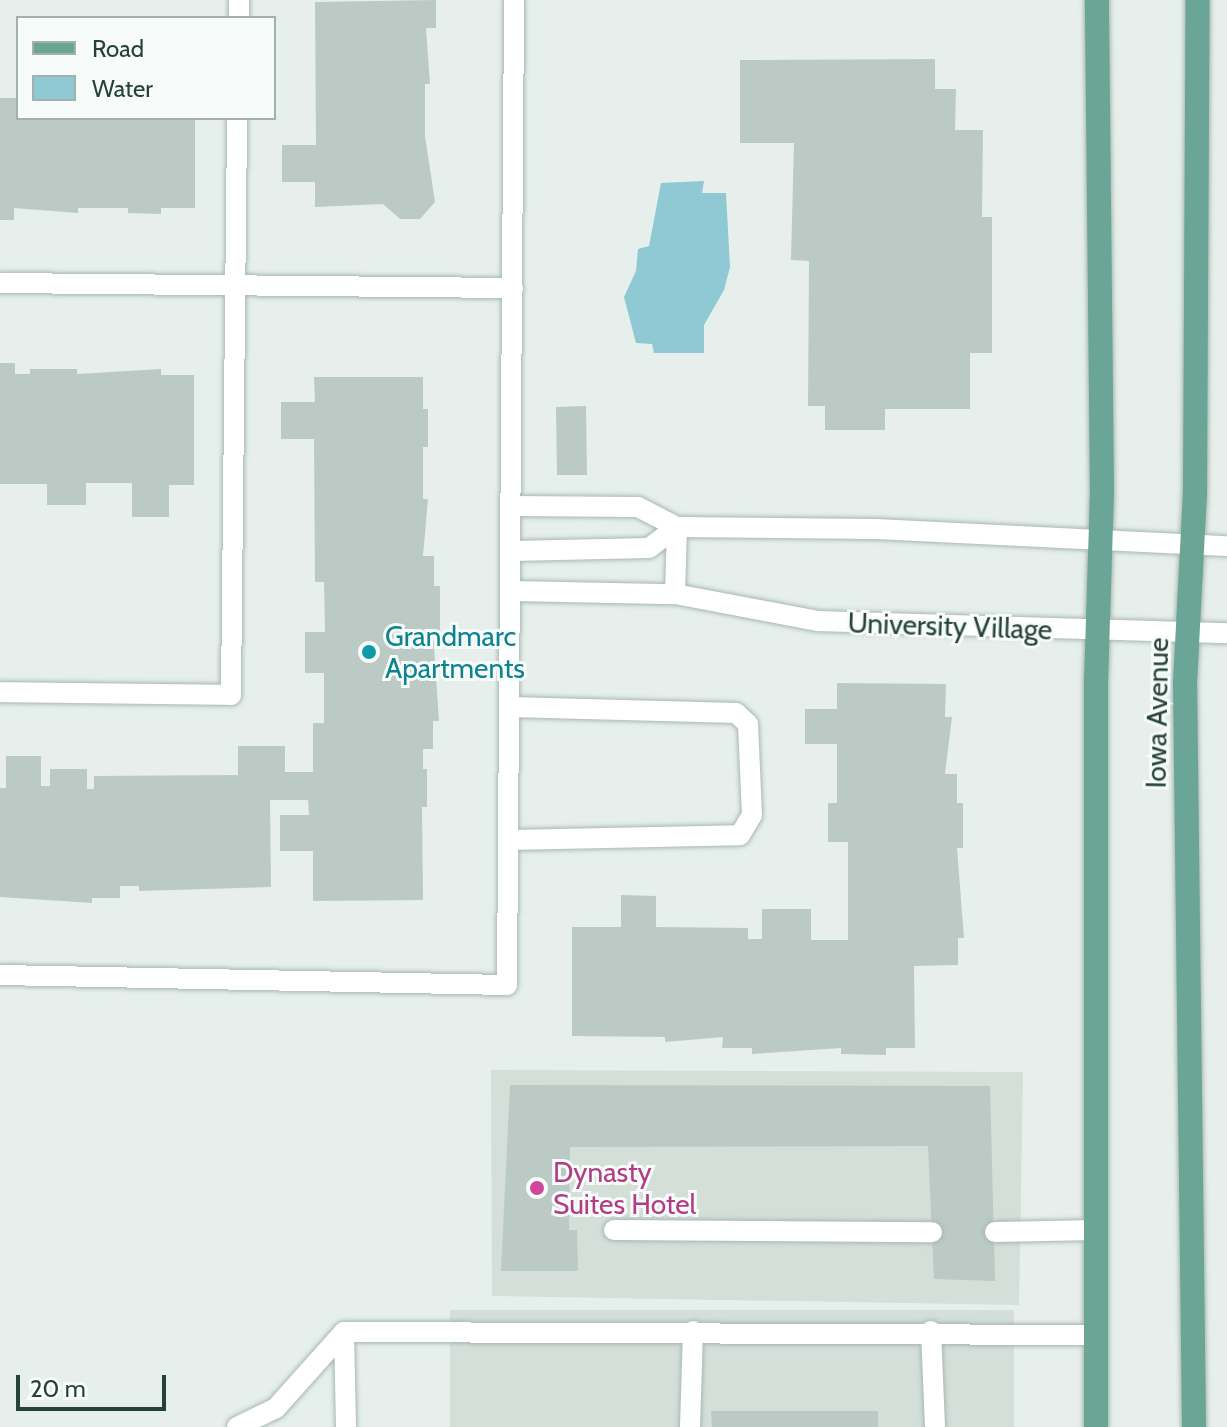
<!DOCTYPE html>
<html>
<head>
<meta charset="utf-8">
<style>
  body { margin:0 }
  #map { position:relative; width:1227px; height:1427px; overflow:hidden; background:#e6efeb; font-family:Cabin,sans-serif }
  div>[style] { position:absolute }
  .built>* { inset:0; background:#d4dfda }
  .water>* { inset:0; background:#8ec9d4 }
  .building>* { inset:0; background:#bbcac4 }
  .roads { filter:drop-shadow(0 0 2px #a8b8b2) drop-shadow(0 0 2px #a8b8b2) }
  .service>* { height:20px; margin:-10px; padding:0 10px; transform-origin:10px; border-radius:10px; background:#fff }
  .primary>* { height:24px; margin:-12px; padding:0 12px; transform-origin:12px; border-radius:12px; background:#6aa596 }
  .dots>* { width:22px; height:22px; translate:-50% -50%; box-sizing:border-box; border:4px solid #f7fbf9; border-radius:50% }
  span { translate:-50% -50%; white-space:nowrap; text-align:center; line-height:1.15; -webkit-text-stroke:6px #f7fbf9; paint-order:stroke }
  .street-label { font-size:28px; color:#24423a }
  .culture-label { font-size:28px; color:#0d838f }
  .left { translate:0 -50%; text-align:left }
  .hotel-label { font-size:28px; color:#b23c85 }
  .legend { position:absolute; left:16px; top:16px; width:260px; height:104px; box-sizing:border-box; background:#f7fbf9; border:2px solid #a3b1ad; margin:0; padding:10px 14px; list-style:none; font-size:24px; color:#24423a }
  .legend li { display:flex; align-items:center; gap:16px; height:40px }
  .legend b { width:40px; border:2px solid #a3b1ad }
  .scale { position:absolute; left:16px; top:1375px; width:150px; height:36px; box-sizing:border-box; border:4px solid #24423a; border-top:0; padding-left:10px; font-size:24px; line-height:28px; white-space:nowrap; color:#24423a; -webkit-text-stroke:6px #f7fbf9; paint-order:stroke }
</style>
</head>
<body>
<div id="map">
  <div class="built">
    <i style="clip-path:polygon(491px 1070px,1023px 1072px,1019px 1305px,492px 1296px)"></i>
    <i style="clip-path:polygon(450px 1310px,1014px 1310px,1014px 1427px,450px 1427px)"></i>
  </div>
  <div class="water">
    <i style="clip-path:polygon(704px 181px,702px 193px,726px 193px,730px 267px,724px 290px,704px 325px,704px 353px,654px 353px,652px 344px,636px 343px,624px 297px,636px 271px,638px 249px,649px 246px,661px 183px)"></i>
  </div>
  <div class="building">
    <i style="clip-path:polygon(436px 0,436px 28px,426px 28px,430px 84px,425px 84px,425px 136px,435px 202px,420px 219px,400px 219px,383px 204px,315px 207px,315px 182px,282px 182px,282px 145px,316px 145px,315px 2px)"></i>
    <i style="clip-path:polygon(935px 59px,935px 89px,956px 89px,955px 130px,983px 130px,982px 217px,992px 217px,992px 353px,970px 353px,970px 409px,885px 409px,885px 430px,825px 430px,825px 406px,808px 406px,809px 261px,791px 260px,794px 143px,740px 143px,740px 60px)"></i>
    <i style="clip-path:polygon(0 98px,18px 98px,18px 118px,195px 118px,195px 208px,161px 208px,161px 214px,128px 213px,128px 208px,78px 208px,78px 213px,14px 208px,14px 220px,0 220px)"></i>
    <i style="clip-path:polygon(0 363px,15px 363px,15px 374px,30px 374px,30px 369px,77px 369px,77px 374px,161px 369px,161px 375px,194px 375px,194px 485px,169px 485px,169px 517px,132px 517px,132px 483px,86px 483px,86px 505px,47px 505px,47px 484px,0 484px)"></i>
    <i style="clip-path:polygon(314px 377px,423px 377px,423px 409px,428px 409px,428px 447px,423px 447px,423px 499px,428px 499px,423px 556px,434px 556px,434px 586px,440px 586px,440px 630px,433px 631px,439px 721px,433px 721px,433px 749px,423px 749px,423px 769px,427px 769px,427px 807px,422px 807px,423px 900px,313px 901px,313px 851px,280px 851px,280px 815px,309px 815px,308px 800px,270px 800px,271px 887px,139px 891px,139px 886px,120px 886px,120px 898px,92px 898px,92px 903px,0 897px,0 788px,6px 788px,6px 756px,41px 756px,41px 786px,50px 786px,50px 769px,87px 769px,87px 789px,94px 789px,94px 776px,238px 775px,238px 746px,285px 746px,285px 772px,313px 772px,313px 723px,324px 723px,324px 673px,305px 673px,305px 632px,325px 632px,324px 582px,315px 582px,314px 439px,281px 439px,281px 402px,315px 402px)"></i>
    <i style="clip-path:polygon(586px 406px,587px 475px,557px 475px,556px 407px)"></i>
    <i style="clip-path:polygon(837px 683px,946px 684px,945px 717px,952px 717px,945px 774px,957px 774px,957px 803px,963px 803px,963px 848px,957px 848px,964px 938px,958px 938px,958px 965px,914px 966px,915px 1048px,886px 1048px,886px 1055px,841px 1054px,841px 1048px,752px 1054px,752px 1048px,722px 1048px,723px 1037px,665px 1042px,665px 1037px,572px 1036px,572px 927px,621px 927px,621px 895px,656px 896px,656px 927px,748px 928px,748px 939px,762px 939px,762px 909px,811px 909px,811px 940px,848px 940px,848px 842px,828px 842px,828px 803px,837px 803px,837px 744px,805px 744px,805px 709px,837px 709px)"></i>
    <i style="clip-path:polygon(510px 1085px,990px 1086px,995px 1281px,934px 1279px,928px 1146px,570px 1147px,569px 1230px,577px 1230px,578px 1271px,501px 1271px)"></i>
    <i style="clip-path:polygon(711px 1411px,878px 1411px,878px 1427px,712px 1427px)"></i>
  </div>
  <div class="roads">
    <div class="service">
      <i style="left:239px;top:18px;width:18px;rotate:-90deg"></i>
      <i style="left:0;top:283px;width:513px;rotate:0.56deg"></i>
      <i style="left:512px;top:506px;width:126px;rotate:0.5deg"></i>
      <i style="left:638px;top:507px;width:44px;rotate:27.1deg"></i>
      <i style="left:677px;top:527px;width:199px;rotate:0.6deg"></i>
      <i style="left:876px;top:529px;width:351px;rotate:2.8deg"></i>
      <i style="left:512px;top:551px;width:137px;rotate:-1.3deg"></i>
      <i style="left:649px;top:548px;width:35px;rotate:-37deg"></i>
      <i style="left:512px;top:591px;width:163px;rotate:1.1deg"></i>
      <i style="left:675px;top:594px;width:146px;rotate:10.7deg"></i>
      <i style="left:818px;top:621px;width:409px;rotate:1.7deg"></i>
      <i style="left:675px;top:594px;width:67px;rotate:-88.3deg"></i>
      <i style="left:0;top:692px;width:231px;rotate:0.7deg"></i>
      <i style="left:231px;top:695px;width:577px;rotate:-89.4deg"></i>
      <i style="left:509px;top:840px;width:231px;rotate:-1.2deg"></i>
      <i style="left:740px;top:835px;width:23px;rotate:-59deg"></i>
      <i style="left:752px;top:815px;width:91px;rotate:-92.5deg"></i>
      <i style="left:748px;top:724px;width:16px;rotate:-137deg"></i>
      <i style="left:736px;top:713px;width:226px;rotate:-178.5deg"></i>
      <i style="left:0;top:975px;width:507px;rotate:1.13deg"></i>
      <i style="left:507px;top:985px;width:985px;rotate:-89.59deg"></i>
      <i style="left:614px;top:1230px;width:318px;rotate:0.4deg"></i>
      <i style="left:995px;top:1232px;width:102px;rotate:-1.1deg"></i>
      <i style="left:931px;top:1331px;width:96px;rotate:87.6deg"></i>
      <i style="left:237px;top:1427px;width:43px;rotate:-26deg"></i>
      <i style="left:276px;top:1408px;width:102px;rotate:-48.2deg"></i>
      <i style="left:346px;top:1427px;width:95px;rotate:-91.2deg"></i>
      <i style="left:344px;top:1332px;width:752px;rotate:0.23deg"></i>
      <i style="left:690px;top:1427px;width:96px;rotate:-88.2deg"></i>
    </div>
    <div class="primary">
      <i style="left:1096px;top:1427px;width:744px;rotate:-90deg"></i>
      <i style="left:1096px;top:683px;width:192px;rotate:-88.2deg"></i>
      <i style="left:1102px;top:491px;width:491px;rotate:-90.6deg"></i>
      <i style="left:1194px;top:1427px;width:744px;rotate:-90.69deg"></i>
      <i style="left:1185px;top:683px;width:190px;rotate:-87deg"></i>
      <i style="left:1195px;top:493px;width:493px;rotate:-89.7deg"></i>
    </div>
  </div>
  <div class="dots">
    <i style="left:369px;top:652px;background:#0f9aa8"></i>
    <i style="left:537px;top:1188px;background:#d1479c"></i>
  </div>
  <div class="street-label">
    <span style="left:950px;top:626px;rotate:2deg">University Village</span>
    <span style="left:1157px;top:713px;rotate:-89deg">Iowa Avenue</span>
  </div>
  <div class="culture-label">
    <span class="left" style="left:385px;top:652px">Grandmarc<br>Apartments</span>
  </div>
  <div class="hotel-label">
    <span class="left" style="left:553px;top:1188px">Dynasty<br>Suites Hotel</span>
  </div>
  <ul class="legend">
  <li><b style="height:10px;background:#6aa596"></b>Road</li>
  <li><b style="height:22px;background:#8ec9d4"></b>Water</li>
  </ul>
  <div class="scale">20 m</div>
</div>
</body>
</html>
